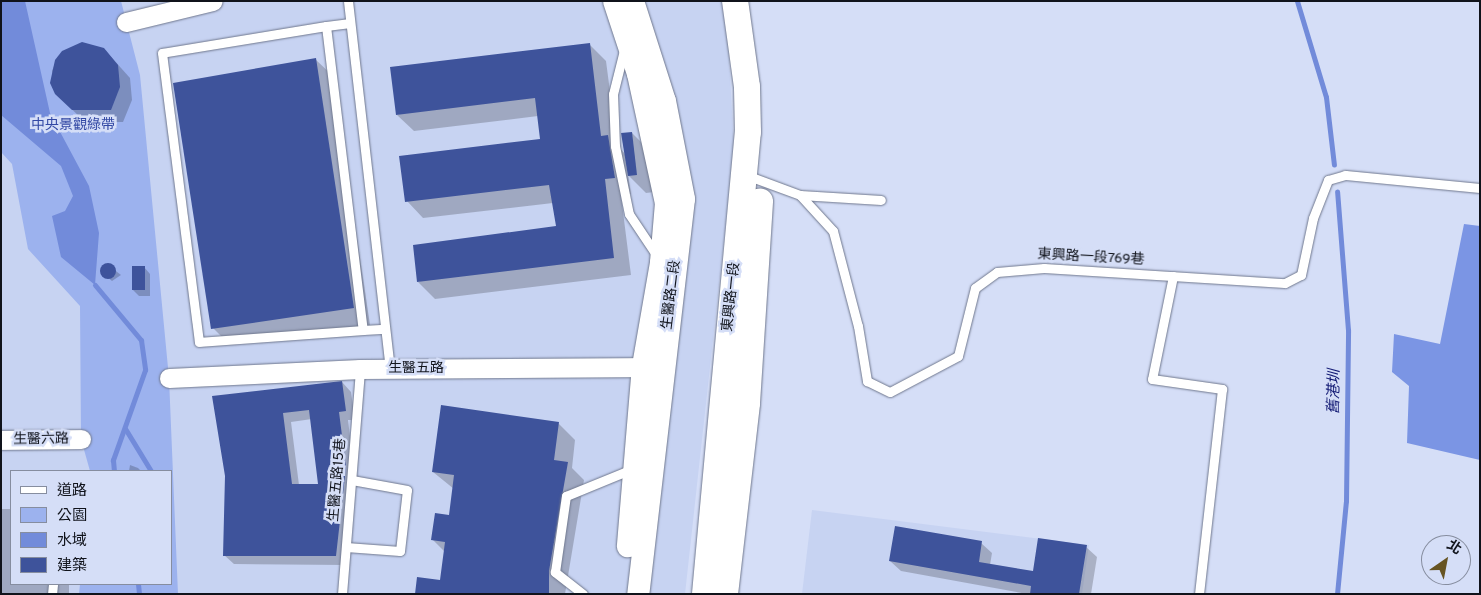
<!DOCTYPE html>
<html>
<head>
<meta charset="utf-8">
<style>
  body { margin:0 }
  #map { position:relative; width:1481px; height:595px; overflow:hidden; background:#d5def7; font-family:Overpass,"Noto Sans TC",sans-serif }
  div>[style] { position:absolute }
  .built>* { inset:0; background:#c7d3f2 }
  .green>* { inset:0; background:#9cb2ee }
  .forest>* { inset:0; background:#7b95e4 }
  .water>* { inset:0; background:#728bda }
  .shadow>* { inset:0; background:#0003 }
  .stream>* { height:5px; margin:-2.5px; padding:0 2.5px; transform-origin:2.5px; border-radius:2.5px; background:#728bda }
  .building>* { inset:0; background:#3e539b }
  .round { border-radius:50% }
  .roads { filter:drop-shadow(0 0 1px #6f778d) drop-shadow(0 0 1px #6f778d) }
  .service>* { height:9px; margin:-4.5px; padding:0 4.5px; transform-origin:4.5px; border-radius:4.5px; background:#fff }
  .minor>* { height:19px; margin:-9.5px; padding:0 9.5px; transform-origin:9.5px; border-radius:9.5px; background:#fff }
  .tertiary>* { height:22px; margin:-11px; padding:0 11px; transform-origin:11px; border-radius:11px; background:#fff }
  .secondary>* { height:26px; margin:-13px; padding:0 13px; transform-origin:13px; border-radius:13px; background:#fff }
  span { translate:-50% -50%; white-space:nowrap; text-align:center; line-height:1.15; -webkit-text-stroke:5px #d5def7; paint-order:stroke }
  .park-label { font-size:14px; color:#3248a4 }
  .street-label { font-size:14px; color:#10131b }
  .water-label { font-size:15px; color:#121974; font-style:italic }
  .frame { position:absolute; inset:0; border:2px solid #10131b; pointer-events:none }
  .legend { position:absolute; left:10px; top:470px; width:162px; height:115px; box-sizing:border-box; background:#d5def7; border:1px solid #868d9f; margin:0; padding:6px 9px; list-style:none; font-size:15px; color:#10131b }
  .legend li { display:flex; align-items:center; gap:10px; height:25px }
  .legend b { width:25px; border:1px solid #868d9f }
  .north { position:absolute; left:1421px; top:535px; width:50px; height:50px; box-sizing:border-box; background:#d5def7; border:1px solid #868d9f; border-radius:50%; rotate:33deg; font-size:14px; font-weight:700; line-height:20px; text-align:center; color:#10131b }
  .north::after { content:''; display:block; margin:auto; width:18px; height:22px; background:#675422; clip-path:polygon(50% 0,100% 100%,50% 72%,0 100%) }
</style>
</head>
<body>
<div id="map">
  <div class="built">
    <i style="clip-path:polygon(evenodd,1px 1px,726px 1px,734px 149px,685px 594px,1px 594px,1px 1px,11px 471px,171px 471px,171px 584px,11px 584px,11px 471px)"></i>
    <i style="clip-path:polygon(812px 510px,1089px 545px,1082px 594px,802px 594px)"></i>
  </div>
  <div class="green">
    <i style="clip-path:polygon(1px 1px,121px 1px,140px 75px,169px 378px,178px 594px,79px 594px,80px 584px,171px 584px,171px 471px,90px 471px,81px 439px,80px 306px,28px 249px,12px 164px,1px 152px)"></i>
  </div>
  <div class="forest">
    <i style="clip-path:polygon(1464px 224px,1480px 226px,1480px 460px,1407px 443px,1409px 386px,1392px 372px,1394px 334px,1440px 344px)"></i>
  </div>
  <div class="water">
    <i style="clip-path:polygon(1px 1px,25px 1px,50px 113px,89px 186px,99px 233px,95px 285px,61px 257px,52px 216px,65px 211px,73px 196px,61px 166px,1px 115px)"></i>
  </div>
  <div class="shadow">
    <i style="clip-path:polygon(82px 44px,104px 49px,130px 78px,132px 100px,123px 122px,85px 122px,56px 94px,52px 71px,56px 61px)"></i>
    <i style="clip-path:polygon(589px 44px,606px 61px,617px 145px,625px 154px,632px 133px,649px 150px,654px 192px,646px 193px,628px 175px,631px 194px,621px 196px,631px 275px,435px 299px,418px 282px,557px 227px,553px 203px,423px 218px,407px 201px,542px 140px,538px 116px,414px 131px,397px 115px)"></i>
    <i style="clip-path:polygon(315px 59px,333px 76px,370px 325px,230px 345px,213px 328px)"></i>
    <i style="clip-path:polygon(107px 264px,121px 275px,112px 281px,101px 272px)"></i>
    <i style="clip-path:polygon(144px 267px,150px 274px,150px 296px,139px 296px,133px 290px)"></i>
    <i style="clip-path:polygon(evenodd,342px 382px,351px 392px,355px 420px,348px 420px,355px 477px,345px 565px,234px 564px,224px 555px,226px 476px,214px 397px,342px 382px,312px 419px,320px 485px,299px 485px,291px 422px,312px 419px)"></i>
    <i style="clip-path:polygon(558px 423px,575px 440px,572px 468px,584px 480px,565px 594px,417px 594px,441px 581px,445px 552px,432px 539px,450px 516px,454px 489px,433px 472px)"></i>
    <i style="clip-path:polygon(130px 465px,138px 468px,141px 471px,129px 471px)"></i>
    <i style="clip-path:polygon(1px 509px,11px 509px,11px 584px,69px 584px,69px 594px,1px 594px)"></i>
    <i style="clip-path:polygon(981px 543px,992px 553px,990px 565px,1034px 573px,1086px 547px,1097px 557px,1091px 594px,1027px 594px,901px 571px,890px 561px)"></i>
  </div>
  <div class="stream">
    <i style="left:1297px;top:1px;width:100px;rotate:73.2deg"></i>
    <i style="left:1326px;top:97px;width:68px;rotate:83.3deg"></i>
    <i style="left:95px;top:285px;width:72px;rotate:50.1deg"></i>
    <i style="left:141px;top:340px;width:30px;rotate:82deg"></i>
    <i style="left:145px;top:370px;width:96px;rotate:109.6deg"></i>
    <i style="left:113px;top:460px;width:11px;rotate:85deg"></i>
    <i style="left:126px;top:430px;width:48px;rotate:58.6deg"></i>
    <i style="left:138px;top:584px;width:10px;rotate:84deg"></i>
    <i style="left:1337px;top:594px;width:93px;rotate:-84.5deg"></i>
    <i style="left:1346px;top:501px;width:171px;rotate:-89.3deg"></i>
    <i style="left:1348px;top:330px;width:139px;rotate:-94.5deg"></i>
  </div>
  <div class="building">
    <i style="clip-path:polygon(82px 42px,104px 48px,118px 65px,120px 87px,111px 110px,72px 110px,55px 94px,50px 83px,55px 60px,62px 51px)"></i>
    <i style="clip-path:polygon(590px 43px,601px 136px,608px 135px,615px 178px,605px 179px,614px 258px,417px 282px,413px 245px,556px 226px,549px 185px,405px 202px,399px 156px,540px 139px,535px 98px,396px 115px,390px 67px)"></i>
    <i style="clip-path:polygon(316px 58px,354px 308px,211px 329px,173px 83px)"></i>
    <i style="clip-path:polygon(632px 132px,637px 175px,628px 176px,621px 133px)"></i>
    <i class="round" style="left:100px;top:263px;width:16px;height:16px"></i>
    <i style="clip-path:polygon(132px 266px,145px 266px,145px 290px,132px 290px)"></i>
    <i style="clip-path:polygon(evenodd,342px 381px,346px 411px,339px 412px,346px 467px,336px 556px,223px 556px,225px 476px,212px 396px,342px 381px,309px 410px,318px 484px,292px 484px,283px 413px,309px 410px)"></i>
    <i style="clip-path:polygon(441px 405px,559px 422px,554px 460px,568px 462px,549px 571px,549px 594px,415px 594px,417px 577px,440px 580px,445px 542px,431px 540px,435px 513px,449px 515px,454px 475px,432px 472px)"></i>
    <i style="clip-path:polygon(895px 526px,982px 541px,979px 562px,1033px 571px,1038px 538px,1087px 545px,1079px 594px,1030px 594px,1031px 586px,889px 561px)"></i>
  </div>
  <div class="roads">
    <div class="service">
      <i style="left:348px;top:1px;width:370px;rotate:83.5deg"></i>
      <i style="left:350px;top:23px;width:24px;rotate:173deg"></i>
      <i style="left:326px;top:26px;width:306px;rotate:83.1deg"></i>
      <i style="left:363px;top:330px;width:22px;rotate:-3deg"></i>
      <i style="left:326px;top:26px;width:166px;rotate:170.7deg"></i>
      <i style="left:162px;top:53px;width:291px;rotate:82.7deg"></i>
      <i style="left:199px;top:342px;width:164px;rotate:-4.2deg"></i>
      <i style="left:624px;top:50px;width:45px;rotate:104deg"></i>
      <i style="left:613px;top:94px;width:52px;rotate:87.8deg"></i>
      <i style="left:615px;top:146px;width:69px;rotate:78.4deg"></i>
      <i style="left:629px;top:214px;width:50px;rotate:56.3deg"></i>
      <i style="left:746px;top:175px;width:58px;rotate:20.3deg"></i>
      <i style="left:800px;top:195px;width:49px;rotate:47.5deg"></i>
      <i style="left:833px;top:231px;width:98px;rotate:75.3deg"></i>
      <i style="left:858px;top:326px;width:56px;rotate:80.7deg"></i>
      <i style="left:867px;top:381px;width:25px;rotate:26deg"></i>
      <i style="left:890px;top:392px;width:77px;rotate:-27.9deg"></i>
      <i style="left:958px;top:356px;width:70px;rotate:-76deg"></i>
      <i style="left:975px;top:288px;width:27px;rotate:-36deg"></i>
      <i style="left:997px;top:272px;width:47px;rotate:-4.9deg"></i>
      <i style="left:1044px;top:268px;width:241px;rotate:3.6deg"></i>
      <i style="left:1285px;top:283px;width:18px;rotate:-27deg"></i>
      <i style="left:1301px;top:275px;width:58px;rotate:-78.1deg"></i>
      <i style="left:1313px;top:218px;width:41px;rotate:-68.5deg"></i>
      <i style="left:1328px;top:180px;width:18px;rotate:-16deg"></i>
      <i style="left:1345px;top:175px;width:136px;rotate:5.5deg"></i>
      <i style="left:800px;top:195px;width:81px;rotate:3.5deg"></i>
      <i style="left:1173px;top:276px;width:105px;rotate:101.5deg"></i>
      <i style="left:1152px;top:379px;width:71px;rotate:8.1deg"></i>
      <i style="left:1222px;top:389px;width:206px;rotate:96.4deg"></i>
      <i style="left:346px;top:547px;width:54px;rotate:4.2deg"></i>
      <i style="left:400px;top:551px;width:61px;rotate:-83.5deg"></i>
      <i style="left:407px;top:490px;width:56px;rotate:-169.7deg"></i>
      <i style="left:52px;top:594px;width:10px;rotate:-84deg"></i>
      <i style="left:342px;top:594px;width:226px;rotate:-85.4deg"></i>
      <i style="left:583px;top:594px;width:36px;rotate:-142deg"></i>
      <i style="left:555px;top:572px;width:77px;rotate:-81.8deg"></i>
      <i style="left:566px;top:496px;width:71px;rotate:-22.2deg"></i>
    </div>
    <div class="minor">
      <i style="left:126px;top:22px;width:89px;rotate:-13.6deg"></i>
      <i style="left:169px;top:378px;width:191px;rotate:-2.7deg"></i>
      <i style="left:360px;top:369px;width:297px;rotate:-0.4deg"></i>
      <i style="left:1px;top:440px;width:80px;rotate:-0.7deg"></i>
    </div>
    <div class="tertiary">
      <i style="left:614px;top:1px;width:77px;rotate:71.8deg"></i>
      <i style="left:638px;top:74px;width:132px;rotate:77.8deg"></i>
      <i style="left:666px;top:203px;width:60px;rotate:94.8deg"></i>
      <i style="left:661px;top:263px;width:105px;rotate:99.9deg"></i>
      <i style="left:643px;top:366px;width:181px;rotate:94.8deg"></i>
      <i style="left:633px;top:1px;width:105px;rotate:72.3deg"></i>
      <i style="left:665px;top:101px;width:100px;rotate:79deg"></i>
      <i style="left:684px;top:199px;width:398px;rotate:96.6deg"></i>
    </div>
    <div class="secondary">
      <i style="left:705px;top:594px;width:464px;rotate:-84.7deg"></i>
      <i style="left:748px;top:132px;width:45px;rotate:-91.3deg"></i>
      <i style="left:747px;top:87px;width:87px;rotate:-97.9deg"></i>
      <i style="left:725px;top:594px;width:192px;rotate:-83.4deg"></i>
      <i style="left:747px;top:403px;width:202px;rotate:-86.3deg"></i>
    </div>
  </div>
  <div class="park-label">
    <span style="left:73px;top:126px">中央景觀綠帶</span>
  </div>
  <div class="street-label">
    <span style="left:1091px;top:258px;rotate:3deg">東興路一段769巷</span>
    <span style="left:672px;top:295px;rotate:-83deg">生醫路二段</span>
    <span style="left:732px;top:297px;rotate:-84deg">東興路一段</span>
    <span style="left:416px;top:369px">生醫五路</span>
    <span style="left:41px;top:440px;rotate:-1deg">生醫六路</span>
    <span style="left:338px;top:480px;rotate:-85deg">生醫五路15巷</span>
  </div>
  <div class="water-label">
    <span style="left:1335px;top:392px;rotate:-89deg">舊港圳</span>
  </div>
  <div class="frame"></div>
  <ul class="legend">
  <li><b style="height:6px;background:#fff"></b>道路</li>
  <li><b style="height:14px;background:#9cb2ee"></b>公園</li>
  <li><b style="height:14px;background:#728bda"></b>水域</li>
  <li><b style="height:14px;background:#3e539b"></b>建築</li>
  </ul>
  <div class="north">北</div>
</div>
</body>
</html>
